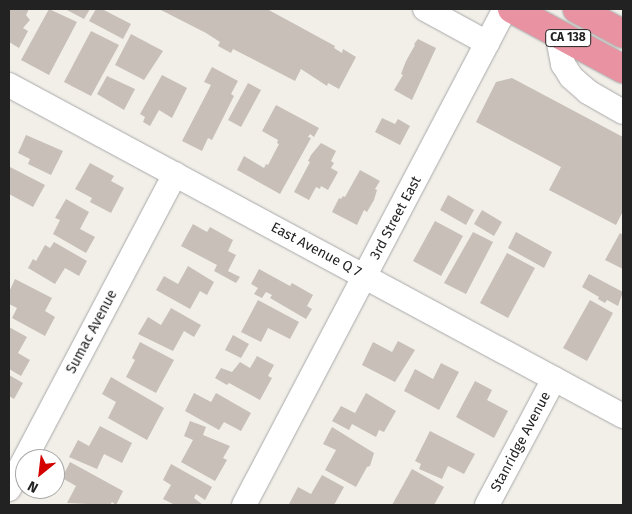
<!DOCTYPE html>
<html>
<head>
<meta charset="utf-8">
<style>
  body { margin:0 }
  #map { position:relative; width:632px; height:514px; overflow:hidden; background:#f2efe9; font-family:"Fira Sans",sans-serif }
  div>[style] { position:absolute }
  .building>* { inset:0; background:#c7bfb8 }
  .roads { filter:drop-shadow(0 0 1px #a9a9a9) drop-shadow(0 0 1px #a9a9a9) }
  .minor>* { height:24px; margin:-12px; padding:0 12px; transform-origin:12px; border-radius:12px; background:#fff }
  .highway>* { height:28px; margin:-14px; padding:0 14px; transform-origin:14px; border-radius:14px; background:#e892a2 }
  span { translate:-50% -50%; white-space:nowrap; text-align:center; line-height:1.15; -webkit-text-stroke:5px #fff; paint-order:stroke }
  .shield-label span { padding:1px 4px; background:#fff; border:1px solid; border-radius:4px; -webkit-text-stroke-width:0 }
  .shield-label { font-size:12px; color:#222; font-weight:700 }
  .street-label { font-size:14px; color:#222 }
  .frame { position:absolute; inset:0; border:10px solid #222; pointer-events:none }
  .north { position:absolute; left:15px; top:449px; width:50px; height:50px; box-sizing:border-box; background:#fff; border:1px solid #a7a7a7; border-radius:50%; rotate:209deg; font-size:14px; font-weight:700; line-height:20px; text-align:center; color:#222 }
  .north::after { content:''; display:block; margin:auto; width:18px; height:22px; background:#d40000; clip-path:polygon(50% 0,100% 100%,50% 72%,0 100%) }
</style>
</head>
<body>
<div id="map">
  <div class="building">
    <i style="clip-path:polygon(9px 9px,29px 9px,26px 15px,30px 20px,23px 28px,28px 31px,19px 48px,9px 42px)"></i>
    <i style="clip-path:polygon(49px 9px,77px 22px,49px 75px,21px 60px)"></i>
    <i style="clip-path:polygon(65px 9px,90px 9px,84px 19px)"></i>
    <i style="clip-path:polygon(96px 9px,102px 9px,131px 24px,123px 39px,89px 21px)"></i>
    <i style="clip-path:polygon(159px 9px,267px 9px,335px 46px,334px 48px,342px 53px,343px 49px,356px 57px,339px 89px,328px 83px,327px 86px,301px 69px,295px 81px,233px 49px,231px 53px,218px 46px,220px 42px,206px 33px)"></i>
    <i style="clip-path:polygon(91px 31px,119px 45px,91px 96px,64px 82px)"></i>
    <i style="clip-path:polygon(131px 34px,163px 51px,144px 80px,115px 65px)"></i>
    <i style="clip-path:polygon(418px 39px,436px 48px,412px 100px,394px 90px,403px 75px,401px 74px,406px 61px,415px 45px,414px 44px)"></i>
    <i style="clip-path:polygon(212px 67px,238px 81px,231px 94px,234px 96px,212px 140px,208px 138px,202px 151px,182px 141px,211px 85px,204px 82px)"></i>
    <i style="clip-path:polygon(162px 75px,187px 88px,172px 118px,159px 110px,150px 126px,143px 122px,145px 117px,140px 114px)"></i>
    <i style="clip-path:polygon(107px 76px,135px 89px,124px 110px,97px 94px)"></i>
    <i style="clip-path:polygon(512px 78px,623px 137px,623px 211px,616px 225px,549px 190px,561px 167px,476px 122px,496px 82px)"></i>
    <i style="clip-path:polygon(248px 83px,261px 90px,241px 127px,228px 120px)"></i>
    <i style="clip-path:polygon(276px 105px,319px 128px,314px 137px,310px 134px,308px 137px,311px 138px,280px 194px,237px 170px,244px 156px,264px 168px,266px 164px,268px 165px,279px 144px,277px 143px,278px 140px,262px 131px)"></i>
    <i style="clip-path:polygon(382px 118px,395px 124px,398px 119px,410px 126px,400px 145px,375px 132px)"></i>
    <i style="clip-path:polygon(26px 135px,63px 151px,51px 175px,28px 164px,30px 159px,18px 153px)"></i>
    <i style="clip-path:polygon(321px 143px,336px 151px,331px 161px,334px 163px,331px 168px,338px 172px,328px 190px,321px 186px,320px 189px,316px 187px,309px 200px,294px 192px,310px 162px,308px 161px,311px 155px)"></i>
    <i style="clip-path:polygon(90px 163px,114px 176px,111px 181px,124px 188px,111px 213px,90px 202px,92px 198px,75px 189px)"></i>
    <i style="clip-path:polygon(10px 167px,45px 185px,33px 207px,9px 194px)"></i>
    <i style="clip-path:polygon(360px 170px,380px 181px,375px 189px,377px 190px,374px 200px,367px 212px,364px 210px,357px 225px,332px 212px,339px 198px,341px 199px,343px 196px,345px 197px)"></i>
    <i style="clip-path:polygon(448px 195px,474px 210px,466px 225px,440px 210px)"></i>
    <i style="clip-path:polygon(66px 199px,89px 212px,80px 229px,95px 237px,86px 253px,53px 234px,60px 220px,55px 218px)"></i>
    <i style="clip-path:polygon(482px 210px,502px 222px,494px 236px,474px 224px)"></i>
    <i style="clip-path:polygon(435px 221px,463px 236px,441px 276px,413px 261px)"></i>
    <i style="clip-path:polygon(193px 224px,207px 232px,210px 227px,233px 240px,228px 251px,236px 255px,228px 271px,240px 277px,236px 283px,214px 271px,217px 265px,181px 246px)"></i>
    <i style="clip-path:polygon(473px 232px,493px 242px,466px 294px,444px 283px)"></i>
    <i style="clip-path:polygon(516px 232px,552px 252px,544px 268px,508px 248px)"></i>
    <i style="clip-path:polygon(620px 233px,623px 235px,623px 269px,605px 260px)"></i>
    <i style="clip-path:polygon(54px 242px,87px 261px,79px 276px,65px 268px,55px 284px,28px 268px,33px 259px,36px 261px,45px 245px,50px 248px)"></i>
    <i style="clip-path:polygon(507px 253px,535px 268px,508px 318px,480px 303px)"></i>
    <i style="clip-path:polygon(188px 266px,214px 282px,207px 295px,200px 291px,190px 309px,156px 290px,164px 276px,178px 284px)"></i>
    <i style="clip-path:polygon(259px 269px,290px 286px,292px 283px,313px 295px,307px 306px,312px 309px,306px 319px,270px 298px,272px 295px,266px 292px,262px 298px,254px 294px,258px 288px,251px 284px)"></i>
    <i style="clip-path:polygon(589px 274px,623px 292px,618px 306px,607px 300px,605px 303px,598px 299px,599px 297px,582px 287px)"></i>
    <i style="clip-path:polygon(15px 279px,52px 298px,45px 311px,55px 317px,45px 336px,12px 318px,17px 308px,9px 304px,9px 292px)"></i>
    <i style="clip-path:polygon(258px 300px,299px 322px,290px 339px,268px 328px,261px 342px,241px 332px)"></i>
    <i style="clip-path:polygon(590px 300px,613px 313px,587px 361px,563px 348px)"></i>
    <i style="clip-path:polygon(171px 308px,201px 325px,194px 337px,184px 331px,173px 351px,138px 334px,148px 317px,161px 325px)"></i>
    <i style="clip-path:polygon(9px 327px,27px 337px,18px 353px,30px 360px,21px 376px,9px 369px)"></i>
    <i style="clip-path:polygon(233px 335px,249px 344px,241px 358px,225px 350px)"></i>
    <i style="clip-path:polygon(398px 341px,415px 350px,395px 382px,362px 365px,373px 342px,392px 352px)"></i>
    <i style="clip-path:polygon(140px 342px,174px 360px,156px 393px,126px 377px,135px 360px,132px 358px)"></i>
    <i style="clip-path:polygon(257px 356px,274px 365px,268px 376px,272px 378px,260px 400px,229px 383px,227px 385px,215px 378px,221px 368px,232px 372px,240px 362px,250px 368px)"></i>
    <i style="clip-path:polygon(441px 363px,459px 372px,439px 410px,404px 391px,415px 369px,433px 379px)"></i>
    <i style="clip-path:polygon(9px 375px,23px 383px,14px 399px,9px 396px)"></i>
    <i style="clip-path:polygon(111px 377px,164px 408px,147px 440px,108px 418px,116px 402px,102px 394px)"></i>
    <i style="clip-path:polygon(475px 381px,492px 390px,487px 400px,508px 411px,494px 438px,456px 417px)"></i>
    <i style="clip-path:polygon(194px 393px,211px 402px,216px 393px,251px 413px,241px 431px,224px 422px,219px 430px,185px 411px)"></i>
    <i style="clip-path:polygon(366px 393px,396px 411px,384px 432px,379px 430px,376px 437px,352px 424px,349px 430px,332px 421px,341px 406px,355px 413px)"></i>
    <i style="clip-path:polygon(190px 421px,206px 427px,203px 435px,230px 446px,223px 458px,227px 460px,215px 481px,181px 462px,193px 440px,184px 436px)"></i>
    <i style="clip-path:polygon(100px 426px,132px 443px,122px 463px,104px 454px,97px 469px,69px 457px,78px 440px,89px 446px)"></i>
    <i style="clip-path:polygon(332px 427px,374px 453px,370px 466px,367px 467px,356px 487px,325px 470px,336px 450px,323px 444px)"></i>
    <i style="clip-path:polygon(430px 431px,475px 454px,464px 474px,448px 466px,442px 479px,419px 469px,421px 464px,415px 461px)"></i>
    <i style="clip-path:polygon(70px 462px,123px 491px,116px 505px,112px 502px,110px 505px,67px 503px,76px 486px,62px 478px)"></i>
    <i style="clip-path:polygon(171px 464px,212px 487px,205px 500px,196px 494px,194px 498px,203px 505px,175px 505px,163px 499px,171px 485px,163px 480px)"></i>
    <i style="clip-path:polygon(412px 469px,444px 487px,434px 505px,392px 505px)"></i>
    <i style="clip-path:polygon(322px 475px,344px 487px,334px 505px,289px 504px,298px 487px,311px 494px)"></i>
  </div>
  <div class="roads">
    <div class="minor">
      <i style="left:425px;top:9px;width:71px;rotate:28.7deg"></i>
      <i style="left:557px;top:33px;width:32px;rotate:79deg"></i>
      <i style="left:563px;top:64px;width:15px;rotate:58deg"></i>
      <i style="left:571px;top:77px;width:23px;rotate:41deg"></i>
      <i style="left:588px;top:92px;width:40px;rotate:29.7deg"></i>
      <i style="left:9px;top:85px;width:698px;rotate:28.33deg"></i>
      <i style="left:9px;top:489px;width:356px;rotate:-62.2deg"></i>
      <i style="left:244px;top:505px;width:560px;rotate:-62.25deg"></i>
      <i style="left:487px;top:505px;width:143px;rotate:-62deg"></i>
    </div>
    <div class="highway">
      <i style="left:512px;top:9px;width:126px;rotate:28.4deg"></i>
      <i style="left:577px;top:9px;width:52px;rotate:28.5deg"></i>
    </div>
  </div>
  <div class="shield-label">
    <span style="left:568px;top:38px">CA 138</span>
  </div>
  <div class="street-label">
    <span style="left:396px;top:218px;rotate:-62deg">3rd Street East</span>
    <span style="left:316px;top:250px;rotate:28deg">East Avenue Q 7</span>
    <span style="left:92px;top:332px;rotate:-62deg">Sumac Avenue</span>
    <span style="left:521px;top:442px;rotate:-62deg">Stanridge Avenue</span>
  </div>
  <div class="frame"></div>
  <div class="north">N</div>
</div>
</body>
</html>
